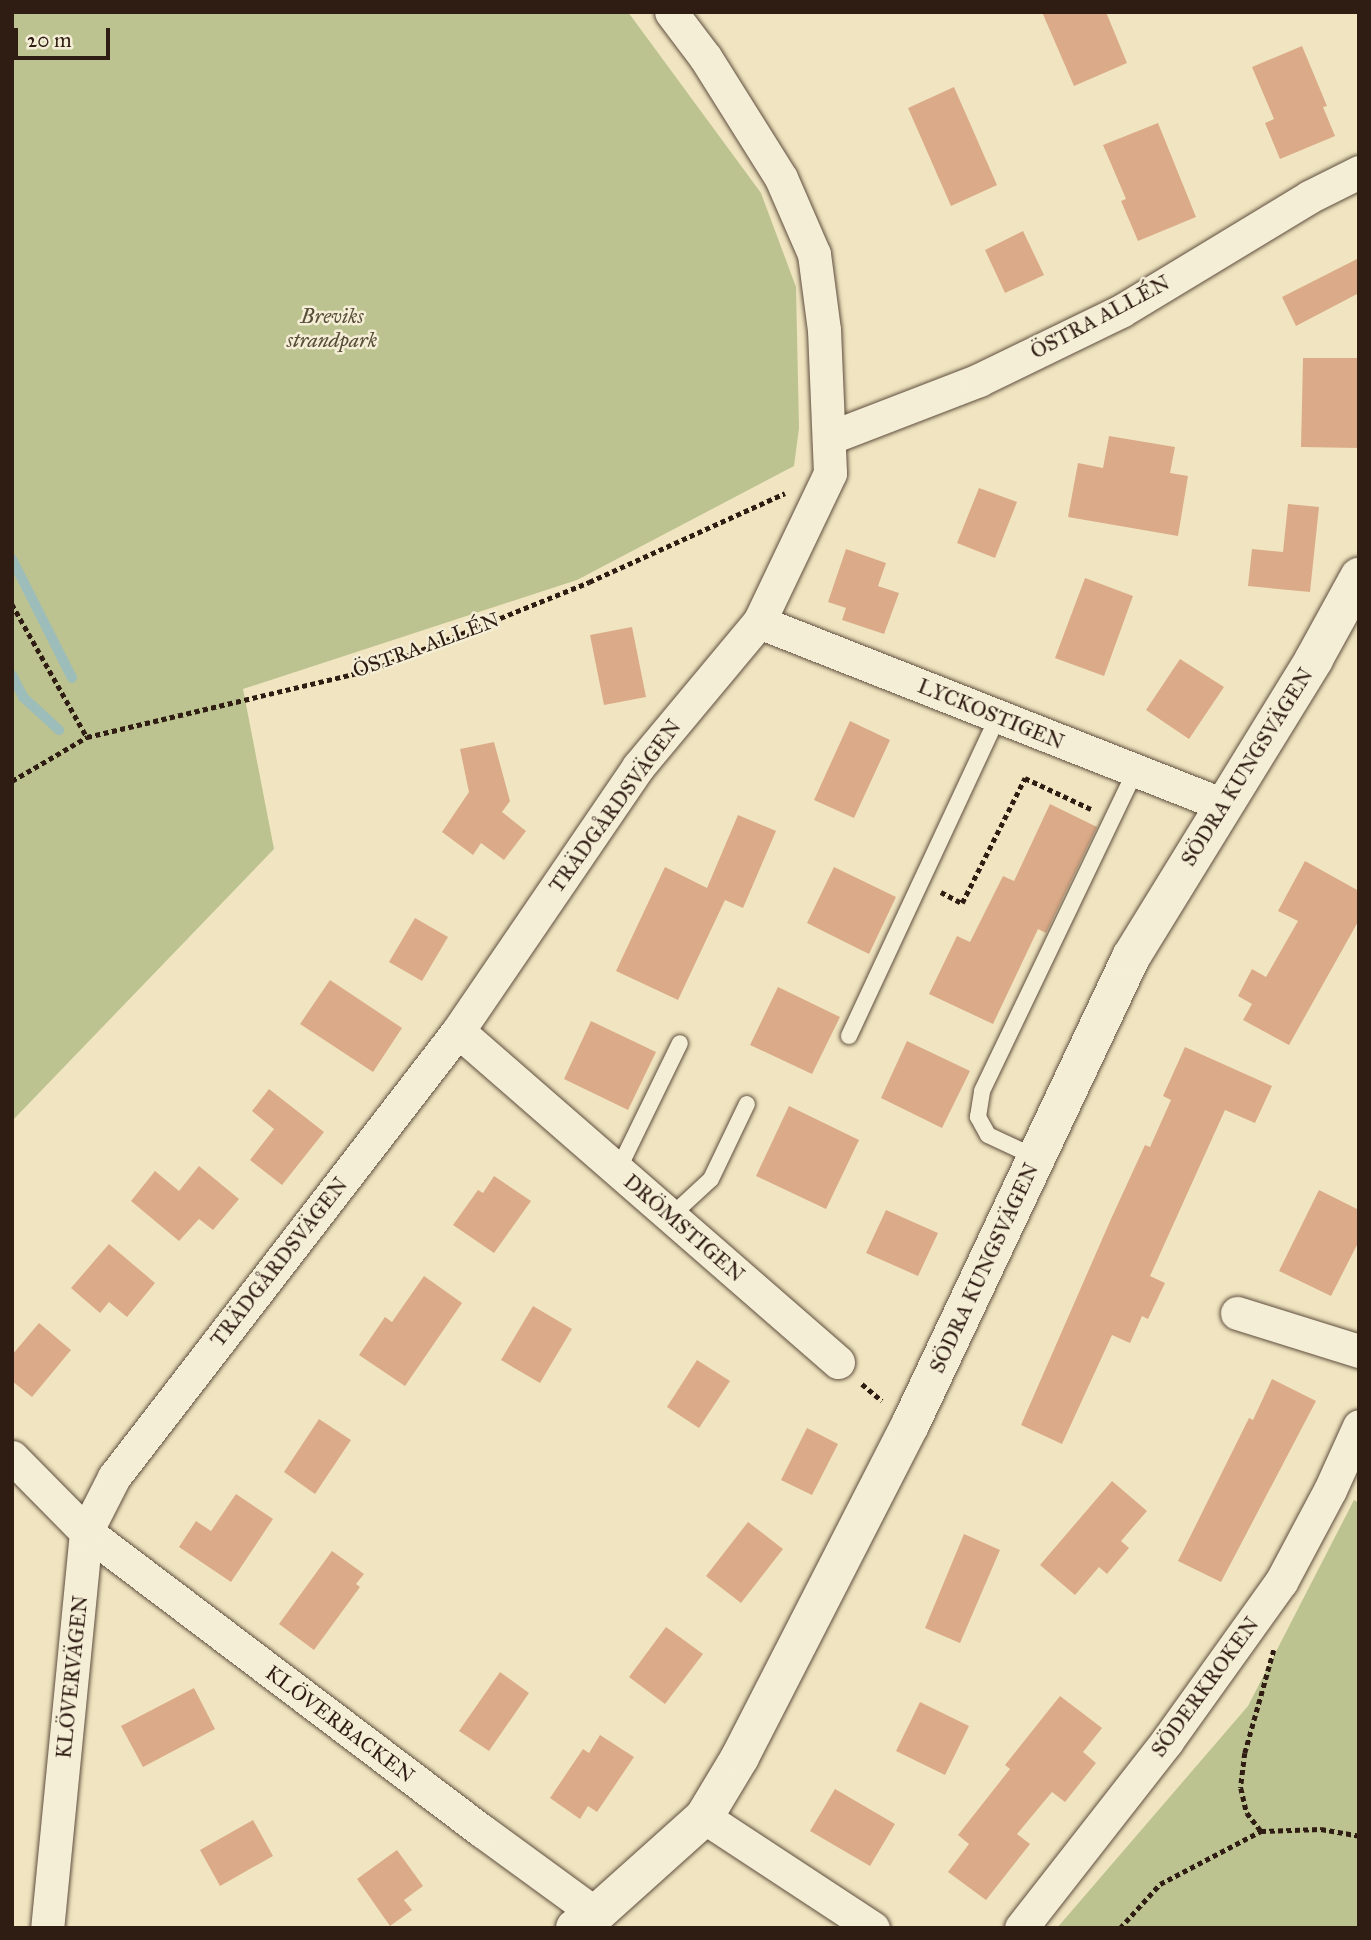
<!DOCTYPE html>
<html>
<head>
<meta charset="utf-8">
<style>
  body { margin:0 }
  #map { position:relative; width:1371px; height:1940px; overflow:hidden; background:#f0e5c0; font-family:"IM FELL Great Primer",serif }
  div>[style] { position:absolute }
  .green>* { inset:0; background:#bcc390 }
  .stream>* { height:10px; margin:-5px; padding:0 5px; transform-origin:5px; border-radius:5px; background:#9dbdba }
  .building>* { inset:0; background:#dbab89 }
  .path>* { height:4.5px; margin-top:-2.25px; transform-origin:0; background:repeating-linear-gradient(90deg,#2f1c13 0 5px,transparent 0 8.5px) }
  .roads { filter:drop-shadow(0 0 2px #5f4e3e) drop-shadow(0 0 2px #5f4e3e) }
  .lane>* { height:16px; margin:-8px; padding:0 8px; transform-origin:8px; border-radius:8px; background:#f5eed6 }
  .street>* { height:33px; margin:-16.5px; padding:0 16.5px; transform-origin:16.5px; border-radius:16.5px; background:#f5eed6 }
  .secondary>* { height:38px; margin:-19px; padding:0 19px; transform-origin:19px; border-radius:19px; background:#f5eed6 }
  span { translate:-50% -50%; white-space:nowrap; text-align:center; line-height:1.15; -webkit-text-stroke:5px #f5eed6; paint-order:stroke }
  .park-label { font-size:21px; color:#594e38; font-style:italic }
  .street-label { font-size:21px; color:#2f1c13 }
  .frame { position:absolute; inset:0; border:14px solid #2f1c13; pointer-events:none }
  .scale { position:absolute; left:14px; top:28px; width:96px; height:32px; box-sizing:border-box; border:4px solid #2f1c13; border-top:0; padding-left:9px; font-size:21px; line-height:24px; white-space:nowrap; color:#2f1c13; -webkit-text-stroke:5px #f5eed6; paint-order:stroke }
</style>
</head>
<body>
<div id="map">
  <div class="green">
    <i style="clip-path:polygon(12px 12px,628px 12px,761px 193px,796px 287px,799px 428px,794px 466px,577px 580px,243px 689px,274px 849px,12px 1121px)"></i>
    <i style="clip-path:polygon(1354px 1500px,1359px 1503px,1359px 1928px,1057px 1928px,1248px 1706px)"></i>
  </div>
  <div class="stream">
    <i style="left:12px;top:559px;width:133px;rotate:63.2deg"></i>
    <i style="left:12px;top:675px;width:25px;rotate:63deg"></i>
    <i style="left:23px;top:697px;width:49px;rotate:42.5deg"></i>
  </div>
  <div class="building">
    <i style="clip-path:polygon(1042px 12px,1106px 12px,1127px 63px,1074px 86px)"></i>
    <i style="clip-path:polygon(1302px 46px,1327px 106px,1323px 107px,1335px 136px,1280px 159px,1265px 123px,1274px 119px,1252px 67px)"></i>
    <i style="clip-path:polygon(954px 87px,997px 185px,951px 206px,908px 108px)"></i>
    <i style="clip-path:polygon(1158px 123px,1196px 217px,1138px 241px,1121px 201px,1126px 199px,1103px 145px)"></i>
    <i style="clip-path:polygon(1023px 231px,1044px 275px,1005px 293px,985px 250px)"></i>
    <i style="clip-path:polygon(1359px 258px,1359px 293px,1296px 326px,1282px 297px)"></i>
    <i style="clip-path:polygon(1303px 358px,1359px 358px,1359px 448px,1301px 447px)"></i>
    <i style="clip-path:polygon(1109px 436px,1175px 447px,1170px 473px,1188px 476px,1178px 536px,1068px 517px,1078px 463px,1103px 468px)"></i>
    <i style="clip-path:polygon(979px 488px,1017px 502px,995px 558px,957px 543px)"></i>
    <i style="clip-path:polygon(1288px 504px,1319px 507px,1310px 592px,1248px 586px,1252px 549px,1283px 552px)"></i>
    <i style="clip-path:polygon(846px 549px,886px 563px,878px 586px,899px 593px,884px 634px,842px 620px,846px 608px,828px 602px)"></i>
    <i style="clip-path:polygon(1085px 578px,1133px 596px,1104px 676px,1055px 658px)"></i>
    <i style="clip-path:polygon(632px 627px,646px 697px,604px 705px,590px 635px)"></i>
    <i style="clip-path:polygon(1180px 659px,1224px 687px,1189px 739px,1146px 710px)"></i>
    <i style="clip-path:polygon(850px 721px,890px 740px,854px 818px,814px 800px)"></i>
    <i style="clip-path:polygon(494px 742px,510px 801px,502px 812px,526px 831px,504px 860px,481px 843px,473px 855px,442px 832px,469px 792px,460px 749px)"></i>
    <i style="clip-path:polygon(1050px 804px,1097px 827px,1046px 933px,1038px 929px,993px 1024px,929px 994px,957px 936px,970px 942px,1003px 876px,1014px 881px)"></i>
    <i style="clip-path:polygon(738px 815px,776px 831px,743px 908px,725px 900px,678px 1000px,616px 971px,665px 867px,707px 888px)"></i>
    <i style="clip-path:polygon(1305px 861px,1359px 891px,1359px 920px,1289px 1045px,1243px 1020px,1252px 1004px,1238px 996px,1252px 969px,1266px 977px,1298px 921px,1278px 911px)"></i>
    <i style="clip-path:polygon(834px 867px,896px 897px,869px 954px,807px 923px)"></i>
    <i style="clip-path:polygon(415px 918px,448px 937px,422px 981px,389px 962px)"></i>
    <i style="clip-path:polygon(330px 980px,402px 1028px,373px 1072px,300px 1024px)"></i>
    <i style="clip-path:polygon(778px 987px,840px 1017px,812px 1074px,750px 1045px)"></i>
    <i style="clip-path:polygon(591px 1021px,656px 1052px,628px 1110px,564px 1079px)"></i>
    <i style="clip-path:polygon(907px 1041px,970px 1071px,942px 1128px,881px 1098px)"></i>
    <i style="clip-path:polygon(1185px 1047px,1272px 1086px,1255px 1123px,1225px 1110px,1150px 1276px,1165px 1283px,1148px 1319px,1142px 1316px,1130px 1343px,1112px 1335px,1062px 1444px,1021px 1425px,1111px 1219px,1145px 1145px,1150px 1147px,1171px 1100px,1163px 1096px)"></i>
    <i style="clip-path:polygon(269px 1089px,324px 1132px,282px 1185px,250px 1160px,274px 1129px,252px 1111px)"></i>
    <i style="clip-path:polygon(789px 1106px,859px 1140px,826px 1209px,756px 1176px)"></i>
    <i style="clip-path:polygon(199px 1166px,239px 1199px,213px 1230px,199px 1219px,179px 1241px,131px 1201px,155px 1171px,179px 1191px)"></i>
    <i style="clip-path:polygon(494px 1176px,531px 1201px,494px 1253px,453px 1225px,478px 1190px,483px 1193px)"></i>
    <i style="clip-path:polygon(1319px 1190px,1359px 1210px,1359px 1241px,1331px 1296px,1279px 1271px)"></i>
    <i style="clip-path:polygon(886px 1210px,938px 1233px,918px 1276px,866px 1253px)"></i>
    <i style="clip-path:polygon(109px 1244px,155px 1283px,127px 1317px,109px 1302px,100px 1313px,71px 1288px)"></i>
    <i style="clip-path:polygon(424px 1276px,462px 1303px,405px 1386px,359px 1355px,385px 1317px,392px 1322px)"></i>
    <i style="clip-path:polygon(533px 1306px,572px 1329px,540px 1383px,501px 1360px)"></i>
    <i style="clip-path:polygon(39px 1323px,71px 1350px,32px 1397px,12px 1381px,12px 1355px)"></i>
    <i style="clip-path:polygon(697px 1360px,730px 1381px,699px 1428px,667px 1407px)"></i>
    <i style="clip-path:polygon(1272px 1379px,1316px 1401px,1221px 1582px,1178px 1561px,1249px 1418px,1253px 1420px)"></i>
    <i style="clip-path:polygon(319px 1419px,351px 1440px,315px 1494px,284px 1472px)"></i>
    <i style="clip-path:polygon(807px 1428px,838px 1444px,812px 1495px,781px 1480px)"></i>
    <i style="clip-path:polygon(1112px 1481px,1147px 1511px,1121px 1541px,1129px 1548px,1107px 1574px,1099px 1567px,1075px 1595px,1040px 1565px)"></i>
    <i style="clip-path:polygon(236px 1494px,273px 1519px,231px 1582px,179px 1547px,196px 1521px,211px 1531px)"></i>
    <i style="clip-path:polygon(748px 1522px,783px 1549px,741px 1603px,706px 1576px)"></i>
    <i style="clip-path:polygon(964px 1534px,1000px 1550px,960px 1643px,925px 1628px)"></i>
    <i style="clip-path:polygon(332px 1551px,364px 1574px,356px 1584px,360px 1587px,314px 1650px,279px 1624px)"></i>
    <i style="clip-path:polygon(666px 1627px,703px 1654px,665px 1704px,629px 1677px)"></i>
    <i style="clip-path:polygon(500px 1672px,529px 1693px,489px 1751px,459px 1731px)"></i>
    <i style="clip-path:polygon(194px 1688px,215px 1729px,143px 1767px,121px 1726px)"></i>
    <i style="clip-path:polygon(1060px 1696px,1102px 1728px,1083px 1752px,1096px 1763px,1065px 1802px,1052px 1792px,1017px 1834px,1030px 1844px,986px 1900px,948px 1872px,969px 1844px,958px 1835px,1010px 1769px,1005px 1765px)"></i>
    <i style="clip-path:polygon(920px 1702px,969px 1726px,945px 1775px,896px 1751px)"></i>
    <i style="clip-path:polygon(600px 1735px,634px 1757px,597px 1812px,588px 1806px,580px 1819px,550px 1798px,583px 1749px,589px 1753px)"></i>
    <i style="clip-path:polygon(835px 1789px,895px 1824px,870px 1866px,810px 1831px)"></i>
    <i style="clip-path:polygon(253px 1820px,273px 1856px,220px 1886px,200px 1850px)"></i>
    <i style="clip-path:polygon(397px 1850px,423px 1886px,404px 1900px,412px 1910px,390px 1926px,357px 1879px)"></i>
  </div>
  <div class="path">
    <i style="left:12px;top:604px;width:153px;rotate:60.6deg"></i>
    <i style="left:12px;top:781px;width:87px;rotate:-30.4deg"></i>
    <i style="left:87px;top:737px;width:295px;rotate:-13.3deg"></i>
    <i style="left:374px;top:669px;width:232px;rotate:-22deg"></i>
    <i style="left:589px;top:582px;width:215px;rotate:-24.4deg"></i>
    <i style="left:941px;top:892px;width:24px;rotate:28deg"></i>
    <i style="left:962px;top:903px;width:140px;rotate:-63.3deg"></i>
    <i style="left:1025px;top:778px;width:73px;rotate:25.2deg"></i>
    <i style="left:862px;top:1384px;width:26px;rotate:40deg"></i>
    <i style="left:1274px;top:1650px;width:107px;rotate:105.7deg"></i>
    <i style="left:1245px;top:1753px;width:35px;rotate:97deg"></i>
    <i style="left:1241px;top:1788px;width:26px;rotate:77deg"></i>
    <i style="left:1247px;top:1813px;width:23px;rotate:52deg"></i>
    <i style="left:1261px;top:1831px;width:60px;rotate:-1.9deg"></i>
    <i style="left:1321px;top:1829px;width:39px;rotate:10deg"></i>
    <i style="left:1120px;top:1928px;width:59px;rotate:-47.7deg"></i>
    <i style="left:1160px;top:1884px;width:114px;rotate:-27.7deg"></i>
  </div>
  <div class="roads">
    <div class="lane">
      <i style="left:849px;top:1036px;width:352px;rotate:-65deg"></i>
      <i style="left:1035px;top:1157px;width:52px;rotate:-154.9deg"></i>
      <i style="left:988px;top:1135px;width:21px;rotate:-119deg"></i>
      <i style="left:978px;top:1117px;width:26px;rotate:-81deg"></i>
      <i style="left:982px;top:1091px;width:355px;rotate:-64.4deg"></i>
      <i style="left:618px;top:1170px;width:141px;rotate:-64deg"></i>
      <i style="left:671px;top:1216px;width:54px;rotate:-42.8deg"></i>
      <i style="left:711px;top:1179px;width:83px;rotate:-64.4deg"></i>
    </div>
    <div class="street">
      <i style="left:829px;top:438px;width:161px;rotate:-21.1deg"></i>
      <i style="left:979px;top:380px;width:158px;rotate:-25.9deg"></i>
      <i style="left:1121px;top:311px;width:220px;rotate:-31.2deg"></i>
      <i style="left:1309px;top:197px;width:56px;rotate:-26.6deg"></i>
      <i style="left:759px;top:622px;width:499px;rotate:21.5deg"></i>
      <i style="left:458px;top:1031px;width:504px;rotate:41.06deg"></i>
      <i style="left:1237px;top:1313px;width:128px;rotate:17.3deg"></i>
      <i style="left:12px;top:1457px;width:105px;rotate:45.4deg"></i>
      <i style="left:86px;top:1532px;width:398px;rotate:95.6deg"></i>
      <i style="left:704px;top:1817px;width:202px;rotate:33.3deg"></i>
      <i style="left:596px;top:1914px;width:141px;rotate:-143.9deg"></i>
      <i style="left:482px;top:1831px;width:496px;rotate:-142.9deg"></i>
      <i style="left:86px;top:1532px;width:62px;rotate:-63deg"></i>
      <i style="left:114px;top:1477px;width:563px;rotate:-52.36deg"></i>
      <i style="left:458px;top:1031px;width:320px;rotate:-55.7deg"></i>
      <i style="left:638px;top:767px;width:189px;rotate:-50.2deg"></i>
      <i style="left:759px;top:622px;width:165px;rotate:-64.5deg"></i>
      <i style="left:830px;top:473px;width:143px;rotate:-92.4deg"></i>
      <i style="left:824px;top:330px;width:77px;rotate:-97.5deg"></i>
      <i style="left:814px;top:254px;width:83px;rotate:-113.5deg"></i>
      <i style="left:781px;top:178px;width:143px;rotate:-122.1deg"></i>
      <i style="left:705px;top:57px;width:56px;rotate:-127.1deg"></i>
      <i style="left:1021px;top:1928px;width:237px;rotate:-52deg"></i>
      <i style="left:1167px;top:1741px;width:196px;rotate:-54.4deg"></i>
      <i style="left:1281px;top:1582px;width:104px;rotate:-62deg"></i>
      <i style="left:1330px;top:1490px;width:70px;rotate:-65.6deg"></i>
    </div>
    <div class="secondary">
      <i style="left:575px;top:1928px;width:25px;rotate:-34deg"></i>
      <i style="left:596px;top:1914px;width:145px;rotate:-41.9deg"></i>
      <i style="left:704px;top:1817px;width:70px;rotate:-59deg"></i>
      <i style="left:740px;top:1757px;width:373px;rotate:-62.9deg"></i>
      <i style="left:910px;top:1425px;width:518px;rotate:-64.72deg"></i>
      <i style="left:1131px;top:957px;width:350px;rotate:-58.4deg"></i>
      <i style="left:1314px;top:659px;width:94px;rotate:-61.2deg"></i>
    </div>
  </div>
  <div class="park-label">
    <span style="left:332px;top:328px">Breviks<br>strandpark</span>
  </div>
  <div class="street-label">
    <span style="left:1100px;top:317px;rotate:-28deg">ÖSTRA ALLÉN</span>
    <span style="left:426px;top:645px;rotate:-20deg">ÖSTRA ALLÉN</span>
    <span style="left:991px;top:714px;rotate:22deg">LYCKOSTIGEN</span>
    <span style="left:1247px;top:767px;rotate:-58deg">SÖDRA KUNGSVÄGEN</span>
    <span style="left:615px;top:806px;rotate:-54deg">TRÄDGÅRDSVÄGEN</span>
    <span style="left:684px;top:1228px;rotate:41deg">DRÖMSTIGEN</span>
    <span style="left:279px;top:1262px;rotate:-52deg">TRÄDGÅRDSVÄGEN</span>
    <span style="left:984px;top:1268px;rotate:-65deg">SÖDRA KUNGSVÄGEN</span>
    <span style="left:72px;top:1677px;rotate:-84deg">KLÖVERVÄGEN</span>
    <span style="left:1205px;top:1687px;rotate:-54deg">SÖDERKROKEN</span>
    <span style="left:340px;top:1724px;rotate:37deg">KLÖVERBACKEN</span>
  </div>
  <div class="frame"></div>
  <div class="scale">20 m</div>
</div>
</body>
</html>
